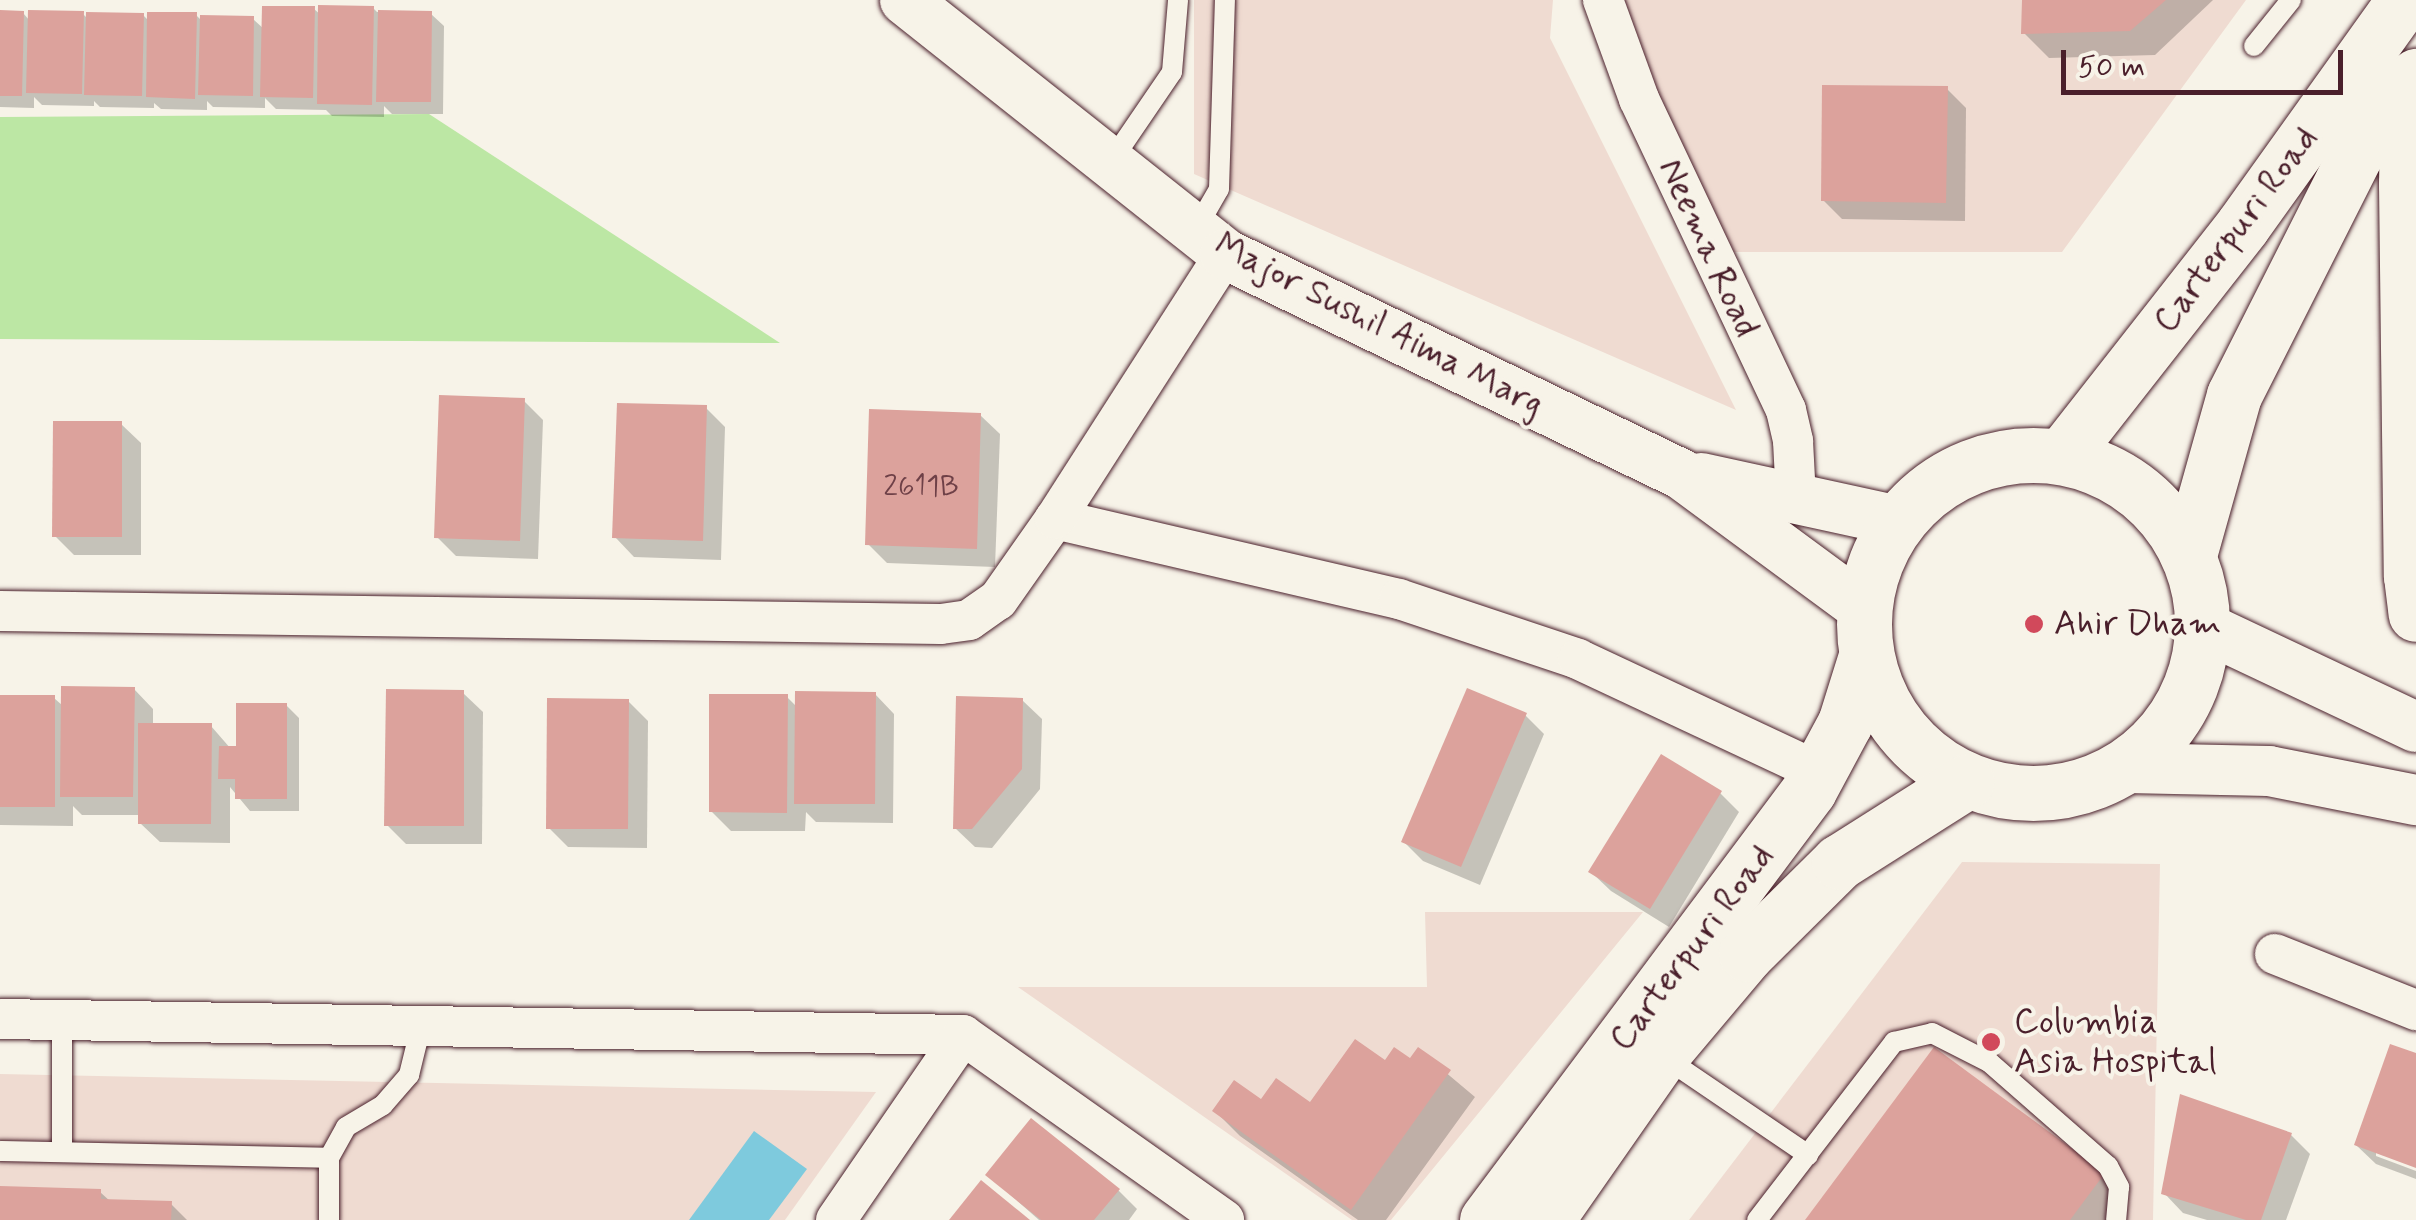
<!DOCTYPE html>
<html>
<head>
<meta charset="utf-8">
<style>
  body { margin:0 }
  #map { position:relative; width:2416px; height:1220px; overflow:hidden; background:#f7f3e8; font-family:Mynerve,sans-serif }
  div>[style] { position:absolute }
  .built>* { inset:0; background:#efdbd1 }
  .green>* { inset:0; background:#bce7a4 }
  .water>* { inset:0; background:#7ecadd }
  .shadow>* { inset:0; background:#0003 }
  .building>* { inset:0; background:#dca29c }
  .roads { filter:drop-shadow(0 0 2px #4a1f2b) drop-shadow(0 0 2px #4a1f2b) }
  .service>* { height:20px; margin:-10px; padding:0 10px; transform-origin:10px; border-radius:10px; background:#f7f3e8 }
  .minor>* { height:40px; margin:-20px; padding:0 20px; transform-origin:20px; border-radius:20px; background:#f7f3e8 }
  .tertiary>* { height:50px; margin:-25px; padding:0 25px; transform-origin:25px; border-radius:25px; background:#f7f3e8 }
  .secondary>* { height:55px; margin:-27.5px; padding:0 27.5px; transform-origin:27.5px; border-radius:27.5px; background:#f7f3e8 }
  .secondary>.ring { margin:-27.5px; padding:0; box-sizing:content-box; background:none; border:55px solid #f7f3e8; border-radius:50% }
  .dots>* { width:28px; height:28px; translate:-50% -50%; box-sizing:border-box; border:5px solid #f7f3e8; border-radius:50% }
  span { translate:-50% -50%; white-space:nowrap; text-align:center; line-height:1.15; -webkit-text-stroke:8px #f7f3e8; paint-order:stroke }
  .number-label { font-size:30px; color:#6e4047 }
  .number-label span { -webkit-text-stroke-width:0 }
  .street-label { font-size:35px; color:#4a1f2b }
  .poi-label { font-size:35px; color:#4a1f2b }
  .left { translate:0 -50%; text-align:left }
  .scale { position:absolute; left:2061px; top:50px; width:282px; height:45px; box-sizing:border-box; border:5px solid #4a1f2b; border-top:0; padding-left:12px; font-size:30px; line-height:35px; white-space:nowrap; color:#4a1f2b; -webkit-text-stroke:8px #f7f3e8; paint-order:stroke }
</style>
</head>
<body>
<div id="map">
  <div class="built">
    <i style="clip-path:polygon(1194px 0,1553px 0,1550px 38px,1736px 410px,1194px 174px)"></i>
    <i style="clip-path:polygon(1599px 0,2246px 0,2062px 252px,1709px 252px)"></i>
    <i style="clip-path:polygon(1962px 862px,2160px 864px,2153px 1220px,1689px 1220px)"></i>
    <i style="clip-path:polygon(1425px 912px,1643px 912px,1391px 1220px,1352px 1220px,1018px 987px,1427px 987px)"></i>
    <i style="clip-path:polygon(0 1074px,876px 1092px,785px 1220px,0 1220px)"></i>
  </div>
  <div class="green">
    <i style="clip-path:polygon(429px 114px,780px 343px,0 339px,0 117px)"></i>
  </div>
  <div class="water">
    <i style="clip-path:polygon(754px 1131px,807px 1169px,769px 1220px,689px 1220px)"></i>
  </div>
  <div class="shadow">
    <i style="clip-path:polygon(2024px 0,2213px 0,2155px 55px,2049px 58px,2024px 33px)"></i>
    <i style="clip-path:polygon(373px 8px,377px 12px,431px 14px,444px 26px,443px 114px,392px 114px,384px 106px,384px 117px,332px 116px,326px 110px,276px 109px,265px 98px,265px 108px,213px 107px,207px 101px,207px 110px,161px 109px,154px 103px,154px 108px,100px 107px,94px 101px,94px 106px,42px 105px,34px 97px,34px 108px,0 107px,0 13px,23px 13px,30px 21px,83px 14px,88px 19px,143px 15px,150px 22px,196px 15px,202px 21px,253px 19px,264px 29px,314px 9px,321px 15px)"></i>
    <i style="clip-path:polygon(1947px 89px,1966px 108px,1965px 221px,1842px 219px,1823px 200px)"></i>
    <i style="clip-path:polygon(524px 401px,543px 420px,538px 559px,456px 556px,437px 537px)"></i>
    <i style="clip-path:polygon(706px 408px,725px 427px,721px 560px,634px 557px,615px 537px)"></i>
    <i style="clip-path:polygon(980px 415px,1000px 434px,995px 567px,887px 563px,868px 544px)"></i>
    <i style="clip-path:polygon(121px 424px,141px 443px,141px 555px,74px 555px,55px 536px)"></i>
    <i style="clip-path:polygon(134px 689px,153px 709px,153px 725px,211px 726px,231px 749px,238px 749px,286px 705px,299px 718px,299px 811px,250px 811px,230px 787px,230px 843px,160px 842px,140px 823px,140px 815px,82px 815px,73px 806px,73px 826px,0 825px,0 697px,54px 698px,63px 706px)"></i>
    <i style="clip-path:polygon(463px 693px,483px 712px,482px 844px,406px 844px,387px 825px)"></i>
    <i style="clip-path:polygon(875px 694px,894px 714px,893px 823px,816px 822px,806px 812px,805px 831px,731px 831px,711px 811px,787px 697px,798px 708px)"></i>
    <i style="clip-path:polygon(1022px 700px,1042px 719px,1040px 789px,992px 848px,975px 847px,955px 828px)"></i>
    <i style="clip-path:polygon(628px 701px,648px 721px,647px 848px,568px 847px,549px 828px)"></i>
    <i style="clip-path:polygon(1525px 715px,1544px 734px,1480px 885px,1423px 861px,1404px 842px)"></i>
    <i style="clip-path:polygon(1720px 793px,1739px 812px,1669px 927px,1611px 891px,1591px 872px)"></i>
    <i style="clip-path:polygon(1419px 1050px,1475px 1097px,1386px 1220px,1358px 1220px,1240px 1136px,1215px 1111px,1261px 1103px,1310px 1106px,1385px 1063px,1411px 1061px)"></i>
    <i style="clip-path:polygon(2416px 1056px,2416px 1165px,2376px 1151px,2376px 1156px,2416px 1171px,2416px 1179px,2376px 1164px,2356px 1145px)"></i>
    <i style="clip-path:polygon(2291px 1135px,2310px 1154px,2286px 1220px,2207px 1220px,2183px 1213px,2164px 1193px)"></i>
    <i style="clip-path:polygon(988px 1175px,1118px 1190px,1137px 1209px,1129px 1220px,1039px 1220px)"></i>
    <i style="clip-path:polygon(2104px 1175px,2128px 1200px,2113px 1220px,1808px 1220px)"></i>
    <i style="clip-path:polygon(0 1188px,100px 1192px,111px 1202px,170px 1203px,187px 1220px,0 1220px)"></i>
  </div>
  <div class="building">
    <i style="clip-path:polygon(2022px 0,2166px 0,2130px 31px,2021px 34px)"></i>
    <i style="clip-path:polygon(318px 5px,374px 6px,372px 105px,317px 104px)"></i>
    <i style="clip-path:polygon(262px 6px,315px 6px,313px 98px,260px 97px)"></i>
    <i style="clip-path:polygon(0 10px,24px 11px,22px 96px,0 96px)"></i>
    <i style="clip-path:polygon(28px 10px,84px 11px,82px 94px,26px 93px)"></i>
    <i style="clip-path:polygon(378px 10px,432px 11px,431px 102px,376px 102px)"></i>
    <i style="clip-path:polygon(86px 12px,144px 13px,142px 96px,84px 95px)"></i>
    <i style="clip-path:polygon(147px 12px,197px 12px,195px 99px,146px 97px)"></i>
    <i style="clip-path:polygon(200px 15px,254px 16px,253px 96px,198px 95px)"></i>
    <i style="clip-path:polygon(1822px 85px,1948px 86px,1946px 203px,1821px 201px)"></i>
    <i style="clip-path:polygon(439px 395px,525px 398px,520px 541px,434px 538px)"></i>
    <i style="clip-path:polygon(617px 403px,707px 405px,703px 541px,612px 538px)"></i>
    <i style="clip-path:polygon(869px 409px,981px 413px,977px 549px,865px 545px)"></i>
    <i style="clip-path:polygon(53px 421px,122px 421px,122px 537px,52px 537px)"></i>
    <i style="clip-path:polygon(61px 686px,135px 687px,133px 797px,60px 797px)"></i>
    <i style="clip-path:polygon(1467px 688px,1527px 713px,1461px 867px,1401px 842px)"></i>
    <i style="clip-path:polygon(386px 689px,464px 690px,464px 826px,384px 826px)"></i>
    <i style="clip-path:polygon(795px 691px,876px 692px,875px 804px,794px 804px)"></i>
    <i style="clip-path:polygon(709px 694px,788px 694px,787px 813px,709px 812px)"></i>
    <i style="clip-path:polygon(0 695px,55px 695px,55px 807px,0 807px)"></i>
    <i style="clip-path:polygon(956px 696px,1023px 698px,1022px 769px,972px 829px,953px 829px)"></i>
    <i style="clip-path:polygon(547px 698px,629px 699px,628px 829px,546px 829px)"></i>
    <i style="clip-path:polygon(236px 703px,287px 703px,287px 799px,235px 799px,235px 779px,218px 779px,219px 746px,236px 746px)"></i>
    <i style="clip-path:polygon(138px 723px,212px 723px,211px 824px,138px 824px)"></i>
    <i style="clip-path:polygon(1661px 754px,1722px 791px,1650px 909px,1588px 872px)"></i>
    <i style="clip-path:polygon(1355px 1039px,1385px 1060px,1394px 1047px,1410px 1058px,1418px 1047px,1451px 1070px,1351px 1210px,1212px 1111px,1234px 1080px,1261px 1099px,1276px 1078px,1310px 1102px)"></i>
    <i style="clip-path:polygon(2390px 1044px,2416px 1053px,2416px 1168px,2354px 1145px)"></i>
    <i style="clip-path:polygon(1934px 1047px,2105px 1173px,2070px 1220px,1805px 1220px)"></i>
    <i style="clip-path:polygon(2180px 1094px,2292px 1133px,2261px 1220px,2246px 1220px,2161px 1194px)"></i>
    <i style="clip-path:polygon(1031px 1118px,1120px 1189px,1094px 1220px,1041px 1220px,985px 1175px)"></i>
    <i style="clip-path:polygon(981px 1180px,1030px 1220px,949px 1220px)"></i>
    <i style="clip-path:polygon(0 1186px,101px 1189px,101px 1199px,172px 1201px,171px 1220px,0 1220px)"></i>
  </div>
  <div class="roads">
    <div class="service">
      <i style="left:2254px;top:46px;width:59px;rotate:-51.2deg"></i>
      <i style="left:1110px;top:163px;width:110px;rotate:-55.7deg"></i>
      <i style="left:1172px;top:72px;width:72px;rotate:-85.2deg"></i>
      <i style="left:1196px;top:229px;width:46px;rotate:-60.1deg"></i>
      <i style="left:1219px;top:189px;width:189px;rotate:-88.2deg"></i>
      <i style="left:62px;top:1020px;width:132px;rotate:90deg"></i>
      <i style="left:1661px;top:1055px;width:178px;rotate:34.2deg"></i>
      <i style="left:0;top:1151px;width:329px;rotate:1.2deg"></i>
      <i style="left:329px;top:1158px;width:62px;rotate:90deg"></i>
      <i style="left:329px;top:1158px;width:35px;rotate:-61deg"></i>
      <i style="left:346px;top:1127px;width:43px;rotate:-30.7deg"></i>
      <i style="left:383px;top:1105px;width:40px;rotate:-49deg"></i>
      <i style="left:409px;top:1075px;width:50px;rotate:-76.2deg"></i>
      <i style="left:1757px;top:1220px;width:225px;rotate:-52.4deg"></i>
      <i style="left:1894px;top:1042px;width:39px;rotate:-13deg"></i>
      <i style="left:1932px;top:1033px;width:64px;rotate:27deg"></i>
      <i style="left:1989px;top:1062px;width:158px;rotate:41.2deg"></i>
      <i style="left:2108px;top:1166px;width:24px;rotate:62deg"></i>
      <i style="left:2119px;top:1187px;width:33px;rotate:95deg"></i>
    </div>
    <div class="minor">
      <i style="left:1603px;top:0;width:105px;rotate:70deg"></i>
      <i style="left:1639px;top:99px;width:344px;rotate:64.7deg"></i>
      <i style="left:1786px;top:410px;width:32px;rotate:77deg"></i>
      <i style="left:1793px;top:441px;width:58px;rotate:87deg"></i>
      <i style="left:1055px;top:519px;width:353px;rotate:13.1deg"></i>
      <i style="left:1399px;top:599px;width:189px;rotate:18.5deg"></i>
      <i style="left:1578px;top:659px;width:266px;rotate:25.1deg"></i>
      <i style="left:0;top:611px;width:941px;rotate:0.79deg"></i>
      <i style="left:941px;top:624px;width:28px;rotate:-8deg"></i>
      <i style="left:969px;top:620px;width:35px;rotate:-35deg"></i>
      <i style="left:998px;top:600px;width:99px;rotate:-54.9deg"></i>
      <i style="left:1055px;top:519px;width:315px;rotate:-57.3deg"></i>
      <i style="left:2275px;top:954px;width:152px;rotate:21.7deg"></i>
      <i style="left:0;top:1019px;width:963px;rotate:0.95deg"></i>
      <i style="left:963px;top:1035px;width:320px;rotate:35.3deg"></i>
      <i style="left:836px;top:1220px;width:224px;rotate:-55.5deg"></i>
    </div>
    <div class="tertiary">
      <i style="left:905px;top:0;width:409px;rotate:38.4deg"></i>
      <i style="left:1225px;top:254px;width:506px;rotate:25.76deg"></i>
      <i style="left:1681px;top:474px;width:227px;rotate:36.4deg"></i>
      <i style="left:1701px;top:478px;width:203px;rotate:12.3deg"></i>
      <i style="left:2204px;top:627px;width:234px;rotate:25.3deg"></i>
      <i style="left:2127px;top:768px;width:142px;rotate:1.2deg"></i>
      <i style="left:2269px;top:771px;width:150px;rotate:11.2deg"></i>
    </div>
    <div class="secondary">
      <i style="left:2416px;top:99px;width:34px;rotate:105deg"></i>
      <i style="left:2407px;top:132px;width:52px;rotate:91.1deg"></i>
      <i style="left:2406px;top:184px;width:392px;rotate:89.3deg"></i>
      <i style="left:2411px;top:576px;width:38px;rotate:83deg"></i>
      <i class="ring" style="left:1864px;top:455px;width:283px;height:283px"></i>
      <i style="left:2062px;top:456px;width:293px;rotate:-51.9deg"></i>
      <i style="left:2243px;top:225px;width:277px;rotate:-54.4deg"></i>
      <i style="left:2189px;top:555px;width:166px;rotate:-74.3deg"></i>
      <i style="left:2234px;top:395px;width:269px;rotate:-63.2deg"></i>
      <i style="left:2355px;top:155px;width:100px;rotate:-52.3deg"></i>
      <i style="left:1487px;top:1220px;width:537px;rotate:-53.17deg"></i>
      <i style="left:1809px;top:790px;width:76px;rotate:-61.8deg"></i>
      <i style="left:1845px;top:723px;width:67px;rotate:-72.6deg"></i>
      <i style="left:1546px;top:1220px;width:201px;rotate:-55.1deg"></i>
      <i style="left:1661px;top:1055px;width:132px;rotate:-49.9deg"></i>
      <i style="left:1746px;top:954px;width:131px;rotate:-44.7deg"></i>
      <i style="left:1839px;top:862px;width:151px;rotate:-32.3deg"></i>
    </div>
  </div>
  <div class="dots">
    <i style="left:2034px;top:624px;background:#d1495b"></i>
    <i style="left:1991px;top:1042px;background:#d1495b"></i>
  </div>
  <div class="number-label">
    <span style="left:921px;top:487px">2611B</span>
  </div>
  <div class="street-label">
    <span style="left:2236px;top:230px;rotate:-53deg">Carterpuri Road</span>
    <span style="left:1708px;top:248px;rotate:65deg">Neema Road</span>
    <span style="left:1379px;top:325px;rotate:27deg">Major Sushil Aima Marg</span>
    <span style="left:1692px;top:948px;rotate:-53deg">Carterpuri Road</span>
  </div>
  <div class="poi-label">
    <span class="left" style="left:2054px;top:624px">Ahir Dham</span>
    <span class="left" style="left:2014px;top:1042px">Columbia<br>Asia Hospital</span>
  </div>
  <div class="scale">50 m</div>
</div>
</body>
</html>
